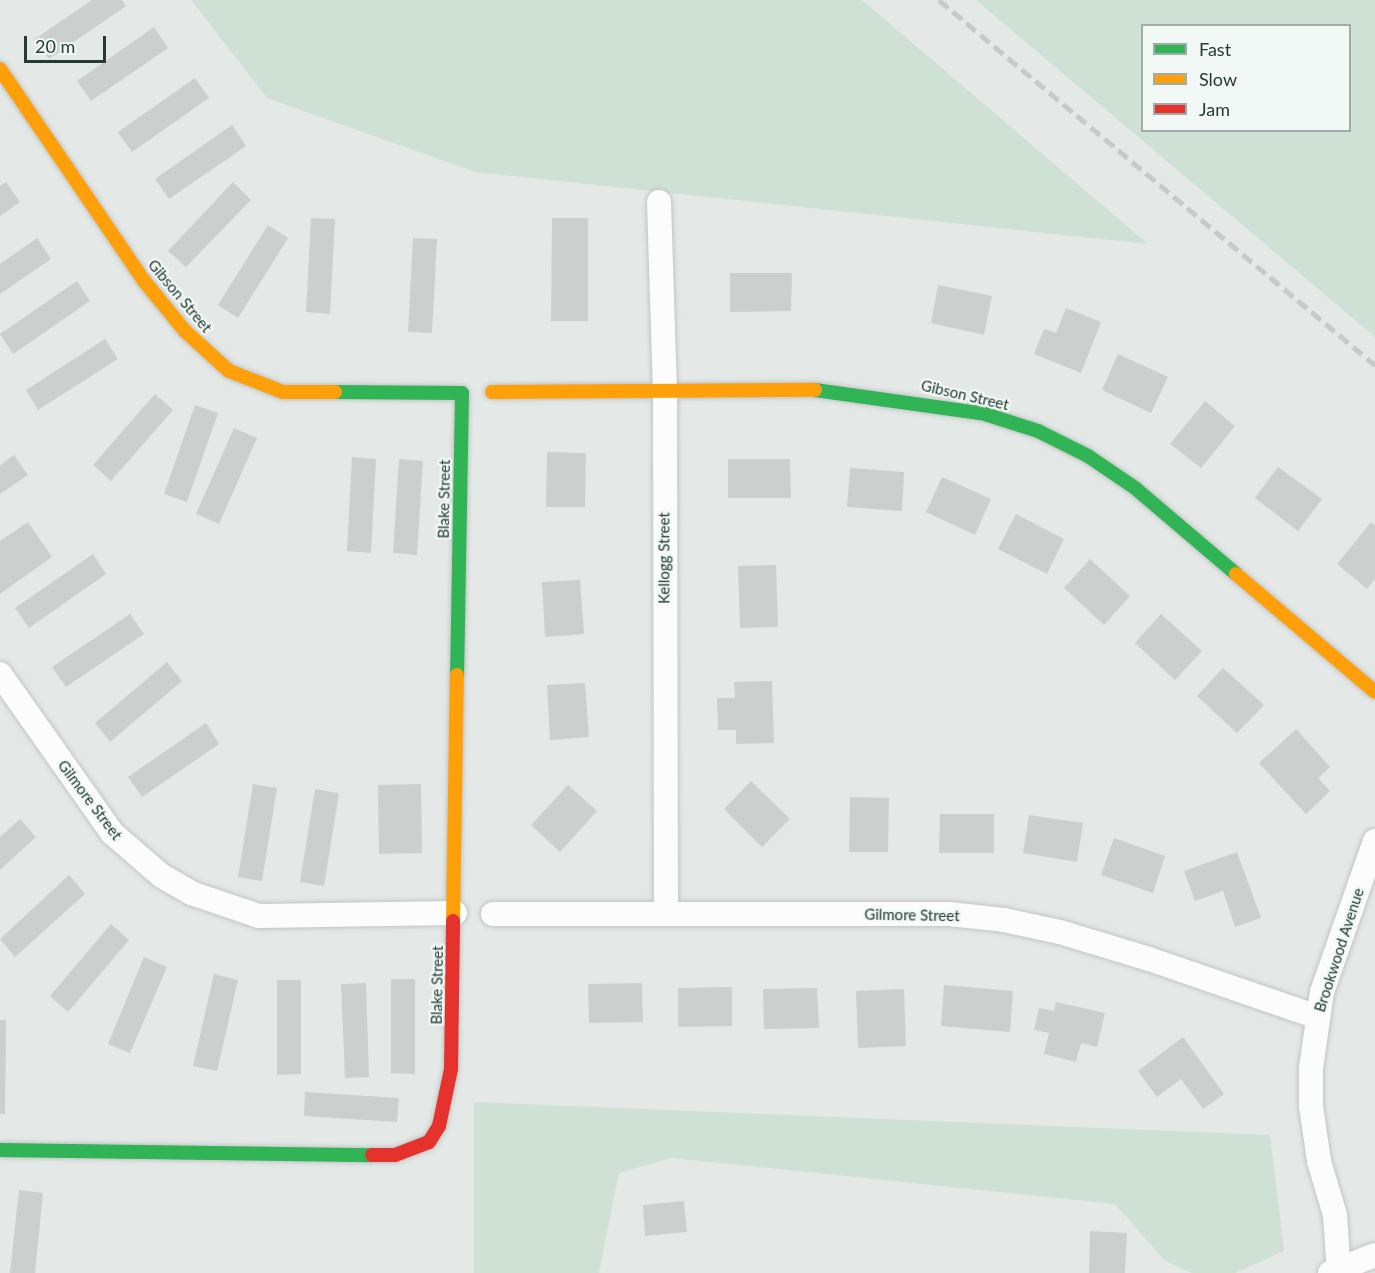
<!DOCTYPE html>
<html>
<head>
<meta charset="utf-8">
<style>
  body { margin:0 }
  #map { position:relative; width:1375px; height:1273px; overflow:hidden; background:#e4e9e7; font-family:Lato,sans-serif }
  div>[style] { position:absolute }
  .green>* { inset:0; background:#cee1d4 }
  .building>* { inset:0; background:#cbd0ce }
  .roads { filter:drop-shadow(0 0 2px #c1c6c4) drop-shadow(0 0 2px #c1c6c4) }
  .street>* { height:24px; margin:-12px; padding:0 12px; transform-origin:12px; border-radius:12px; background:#fbfcfb }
  .fast>* { height:14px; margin:-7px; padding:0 7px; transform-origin:7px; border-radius:7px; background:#30b455 }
  .slow>* { height:14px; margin:-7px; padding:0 7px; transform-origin:7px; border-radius:7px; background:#ff9f0a }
  .jam>* { height:14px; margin:-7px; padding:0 7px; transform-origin:7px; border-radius:7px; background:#e5322d }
  .rail>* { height:4.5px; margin-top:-2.25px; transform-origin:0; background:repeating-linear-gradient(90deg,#c7cac9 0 12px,transparent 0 18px) }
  span { translate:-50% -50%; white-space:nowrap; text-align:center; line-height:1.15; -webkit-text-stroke:4.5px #f2f8f5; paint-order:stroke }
  .street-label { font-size:15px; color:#233b34 }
  .legend { position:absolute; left:1141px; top:24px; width:210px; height:108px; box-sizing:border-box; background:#f2f8f5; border:2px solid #9faca8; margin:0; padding:8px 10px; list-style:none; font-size:18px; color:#233b34 }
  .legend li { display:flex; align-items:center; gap:12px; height:30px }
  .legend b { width:30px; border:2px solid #9faca8 }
  .scale { position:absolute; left:24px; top:36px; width:82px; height:27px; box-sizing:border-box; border:3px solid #233b34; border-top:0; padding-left:8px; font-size:18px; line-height:21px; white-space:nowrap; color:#233b34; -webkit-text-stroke:4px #f2f8f5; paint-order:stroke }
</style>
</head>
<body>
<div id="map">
  <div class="green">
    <i style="clip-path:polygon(191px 0,862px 0,1148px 244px,475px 172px,267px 98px)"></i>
    <i style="clip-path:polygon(evenodd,976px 0,1375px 0,1375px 337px,976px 0,1142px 26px,1350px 26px,1350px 130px,1142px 130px,1142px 26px)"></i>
    <i style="clip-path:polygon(474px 1102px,1270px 1135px,1284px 1251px,1235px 1273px,1192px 1273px,1165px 1261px,1115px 1204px,672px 1158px,619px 1173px,599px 1273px,474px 1273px)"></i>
  </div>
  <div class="building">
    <i style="clip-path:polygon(92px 0,122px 0,126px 6px,49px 59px,35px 39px)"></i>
    <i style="clip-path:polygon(154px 27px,168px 48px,91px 101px,77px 81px)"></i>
    <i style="clip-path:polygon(195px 78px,209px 98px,132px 152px,118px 132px)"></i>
    <i style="clip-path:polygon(232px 125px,246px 146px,169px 199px,155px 179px)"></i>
    <i style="clip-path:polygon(6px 182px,20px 202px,0 216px,0 186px)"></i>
    <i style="clip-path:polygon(233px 182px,251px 200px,186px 267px,168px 251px)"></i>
    <i style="clip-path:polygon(311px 218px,335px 219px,330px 314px,306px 312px)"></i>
    <i style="clip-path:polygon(552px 218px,588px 218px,588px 321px,551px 321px)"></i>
    <i style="clip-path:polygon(268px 225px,288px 238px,238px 318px,218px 305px)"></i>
    <i style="clip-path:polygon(37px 238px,51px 259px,0 294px,0 264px)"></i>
    <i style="clip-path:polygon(413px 238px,437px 239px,432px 333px,408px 332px)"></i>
    <i style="clip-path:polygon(730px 273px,792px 273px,791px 311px,730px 312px)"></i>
    <i style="clip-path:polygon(77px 281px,90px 301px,13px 354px,0 334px)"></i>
    <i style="clip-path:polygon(938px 285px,992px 296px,984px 335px,931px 323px)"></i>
    <i style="clip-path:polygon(1066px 308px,1101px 322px,1081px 373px,1034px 354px,1044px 329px,1056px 333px)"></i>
    <i style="clip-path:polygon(105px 339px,118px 359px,38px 410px,26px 390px)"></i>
    <i style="clip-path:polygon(1118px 354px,1168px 377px,1151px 413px,1102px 390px)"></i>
    <i style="clip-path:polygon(155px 394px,173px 410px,111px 481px,93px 465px)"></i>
    <i style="clip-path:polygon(1205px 401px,1235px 426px,1201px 468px,1170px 444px)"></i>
    <i style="clip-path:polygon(195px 405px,218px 413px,187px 502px,164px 494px)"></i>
    <i style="clip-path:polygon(234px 428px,257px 438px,219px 524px,196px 514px)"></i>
    <i style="clip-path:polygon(547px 452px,586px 453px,585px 507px,546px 507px)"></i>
    <i style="clip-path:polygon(14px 455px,28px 475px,0 494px,0 465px)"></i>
    <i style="clip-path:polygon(352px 457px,376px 459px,371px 553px,347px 551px)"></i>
    <i style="clip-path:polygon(399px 459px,423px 461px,417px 555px,393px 553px)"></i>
    <i style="clip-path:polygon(728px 459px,790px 459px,791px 498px,728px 498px)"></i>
    <i style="clip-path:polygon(1278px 467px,1322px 499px,1298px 531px,1255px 498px)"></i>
    <i style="clip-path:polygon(850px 468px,904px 472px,902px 511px,847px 507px)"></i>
    <i style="clip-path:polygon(942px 477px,991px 499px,975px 535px,926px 512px)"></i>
    <i style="clip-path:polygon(1016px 514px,1064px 539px,1047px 574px,998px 549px)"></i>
    <i style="clip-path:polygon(28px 522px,52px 557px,0 594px,0 541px)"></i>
    <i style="clip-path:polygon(1371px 522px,1375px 525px,1375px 579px,1367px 589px,1337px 564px)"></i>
    <i style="clip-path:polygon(93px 554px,106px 574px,29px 628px,15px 608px)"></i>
    <i style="clip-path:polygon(1090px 559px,1130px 596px,1104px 625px,1064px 588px)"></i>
    <i style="clip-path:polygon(776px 565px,778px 627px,740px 628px,738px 566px)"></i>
    <i style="clip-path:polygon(580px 580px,584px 634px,545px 637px,542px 582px)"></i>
    <i style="clip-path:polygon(130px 614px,144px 634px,66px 687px,52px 667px)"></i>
    <i style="clip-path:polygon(1161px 614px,1202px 651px,1175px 680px,1135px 643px)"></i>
    <i style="clip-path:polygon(167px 662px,182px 681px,110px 742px,95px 723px)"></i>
    <i style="clip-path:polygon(1223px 668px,1264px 705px,1237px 733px,1197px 696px)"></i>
    <i style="clip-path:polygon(772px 681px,774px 743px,736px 744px,736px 730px,718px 730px,717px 698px,735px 698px,734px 682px)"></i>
    <i style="clip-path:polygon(585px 683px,589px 737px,550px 740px,547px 685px)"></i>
    <i style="clip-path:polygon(206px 723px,219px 744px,142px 797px,128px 777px)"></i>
    <i style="clip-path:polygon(1296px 729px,1330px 767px,1318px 778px,1330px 791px,1306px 814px,1259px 763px)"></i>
    <i style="clip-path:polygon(751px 781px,790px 819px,762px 847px,724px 809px)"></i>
    <i style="clip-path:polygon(253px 784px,277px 788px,262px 881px,238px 877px)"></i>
    <i style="clip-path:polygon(421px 784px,422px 853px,379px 854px,378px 785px)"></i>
    <i style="clip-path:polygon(568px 785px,597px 811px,560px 852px,531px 825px)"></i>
    <i style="clip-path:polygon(315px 789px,339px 793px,324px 886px,300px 882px)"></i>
    <i style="clip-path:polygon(850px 797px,889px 798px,888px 852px,849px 852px)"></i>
    <i style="clip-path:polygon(940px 814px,994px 814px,994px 853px,939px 853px)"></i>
    <i style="clip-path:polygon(1029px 815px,1083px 823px,1077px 862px,1023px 853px)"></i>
    <i style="clip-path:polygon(20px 819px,36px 837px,0 870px,0 837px)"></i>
    <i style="clip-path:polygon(1114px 838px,1165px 856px,1153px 893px,1101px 875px)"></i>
    <i style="clip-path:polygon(1237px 852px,1261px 918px,1235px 927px,1223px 891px,1195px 901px,1184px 871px)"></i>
    <i style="clip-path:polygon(69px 875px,85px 894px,15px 957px,0 939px)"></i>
    <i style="clip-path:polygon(111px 924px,129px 940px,68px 1012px,50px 996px)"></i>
    <i style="clip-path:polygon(144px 957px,167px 967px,130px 1053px,108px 1044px)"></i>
    <i style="clip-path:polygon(214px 974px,238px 980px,217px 1071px,193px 1066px)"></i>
    <i style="clip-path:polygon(391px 979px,415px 979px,415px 1074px,391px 1073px)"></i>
    <i style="clip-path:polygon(277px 980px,301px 980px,301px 1074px,277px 1075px)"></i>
    <i style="clip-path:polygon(366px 983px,369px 1077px,345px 1078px,341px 984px)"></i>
    <i style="clip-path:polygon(642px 983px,643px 1022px,589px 1023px,588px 984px)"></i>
    <i style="clip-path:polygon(944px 985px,1013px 991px,1010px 1032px,941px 1026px)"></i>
    <i style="clip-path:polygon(732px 987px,732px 1026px,678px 1027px,678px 988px)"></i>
    <i style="clip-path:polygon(817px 988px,819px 1028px,764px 1029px,763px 989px)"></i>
    <i style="clip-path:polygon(904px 989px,906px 1046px,858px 1048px,856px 991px)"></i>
    <i style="clip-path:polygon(1056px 1002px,1105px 1013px,1097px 1047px,1081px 1043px,1076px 1062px,1044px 1054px,1049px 1033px,1034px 1030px,1039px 1008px,1054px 1011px)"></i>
    <i style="clip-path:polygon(0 1020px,6px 1020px,5px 1114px,0 1114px)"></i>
    <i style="clip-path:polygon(1183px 1037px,1224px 1094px,1203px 1109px,1181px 1079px,1157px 1097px,1138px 1071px)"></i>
    <i style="clip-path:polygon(305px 1092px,399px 1098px,397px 1122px,304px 1116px)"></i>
    <i style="clip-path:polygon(19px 1190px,43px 1193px,35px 1273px,10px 1273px)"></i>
    <i style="clip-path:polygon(684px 1201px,687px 1232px,645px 1236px,643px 1205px)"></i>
    <i style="clip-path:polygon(1090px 1231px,1127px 1233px,1125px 1273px,1089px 1273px)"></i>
  </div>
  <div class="roads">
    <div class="street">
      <i style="left:659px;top:202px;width:189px;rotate:88.2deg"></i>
      <i style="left:665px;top:391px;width:523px;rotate:89.89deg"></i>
      <i style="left:0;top:674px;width:194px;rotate:54.8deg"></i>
      <i style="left:112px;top:833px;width:66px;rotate:40.7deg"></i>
      <i style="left:162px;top:876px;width:34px;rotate:30deg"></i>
      <i style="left:191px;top:893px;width:72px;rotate:18.7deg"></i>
      <i style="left:259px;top:916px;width:196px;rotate:-0.9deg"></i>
      <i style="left:493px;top:914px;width:456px"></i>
      <i style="left:949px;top:914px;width:55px;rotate:6.2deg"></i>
      <i style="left:1004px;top:920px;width:57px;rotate:12.1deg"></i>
      <i style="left:1060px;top:932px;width:93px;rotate:16.9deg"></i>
      <i style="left:1149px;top:959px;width:178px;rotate:19deg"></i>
      <i style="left:1330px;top:1273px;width:48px;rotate:-21.8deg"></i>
      <i style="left:1339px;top:1273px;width:58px;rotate:-93.9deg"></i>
      <i style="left:1335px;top:1215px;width:56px;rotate:-106.5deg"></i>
      <i style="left:1319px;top:1161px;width:56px;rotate:-98.3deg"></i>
      <i style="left:1311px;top:1106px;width:38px;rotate:-90deg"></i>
      <i style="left:1311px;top:1068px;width:77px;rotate:-81.8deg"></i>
      <i style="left:1322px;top:992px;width:160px;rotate:-70.7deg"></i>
    </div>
    <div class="fast">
      <i style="left:815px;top:390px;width:172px;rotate:8deg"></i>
      <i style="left:985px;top:414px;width:56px;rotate:17.8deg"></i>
      <i style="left:1038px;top:431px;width:56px;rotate:26.6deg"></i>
      <i style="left:1088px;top:456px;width:57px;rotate:34.2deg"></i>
      <i style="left:1135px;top:488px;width:133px;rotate:40.4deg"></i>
      <i style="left:335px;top:392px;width:127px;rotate:0.5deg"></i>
      <i style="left:462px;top:393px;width:282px;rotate:91deg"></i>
      <i style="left:0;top:1150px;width:372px;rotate:0.8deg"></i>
    </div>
    <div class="slow">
      <i style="left:0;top:69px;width:258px;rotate:55.8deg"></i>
      <i style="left:145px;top:282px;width:63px;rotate:50.8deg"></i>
      <i style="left:185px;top:331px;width:59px;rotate:42.3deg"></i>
      <i style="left:229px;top:371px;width:58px;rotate:21.3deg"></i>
      <i style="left:283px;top:392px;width:52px"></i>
      <i style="left:492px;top:392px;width:323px;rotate:-0.4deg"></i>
      <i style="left:1236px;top:574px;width:182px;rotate:40.3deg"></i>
      <i style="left:453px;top:921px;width:246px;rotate:-89.1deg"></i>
    </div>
    <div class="jam">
      <i style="left:372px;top:1155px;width:23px"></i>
      <i style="left:395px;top:1155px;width:36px;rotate:-21deg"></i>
      <i style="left:429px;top:1142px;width:19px;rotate:-58deg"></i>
      <i style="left:439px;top:1126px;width:58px;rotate:-78.1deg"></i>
      <i style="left:451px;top:1069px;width:148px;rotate:-89.2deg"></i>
    </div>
  </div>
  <div class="rail">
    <i style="left:939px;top:0;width:569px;rotate:39.93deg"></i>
  </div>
  <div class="street-label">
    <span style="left:180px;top:296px;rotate:50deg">Gibson Street</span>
    <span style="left:965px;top:395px;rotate:13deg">Gibson Street</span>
    <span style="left:444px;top:499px;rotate:-89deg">Blake Street</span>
    <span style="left:664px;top:558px;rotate:-90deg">Kellogg Street</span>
    <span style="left:90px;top:800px;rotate:53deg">Gilmore Street</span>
    <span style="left:912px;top:915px;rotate:1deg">Gilmore Street</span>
    <span style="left:1339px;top:950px;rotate:-72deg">Brookwood Avenue</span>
    <span style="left:437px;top:985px;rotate:-89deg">Blake Street</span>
  </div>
  <ul class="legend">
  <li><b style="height:8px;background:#30b455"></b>Fast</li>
  <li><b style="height:8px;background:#ff9f0a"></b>Slow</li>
  <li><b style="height:8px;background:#e5322d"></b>Jam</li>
  </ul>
  <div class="scale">20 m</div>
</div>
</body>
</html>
